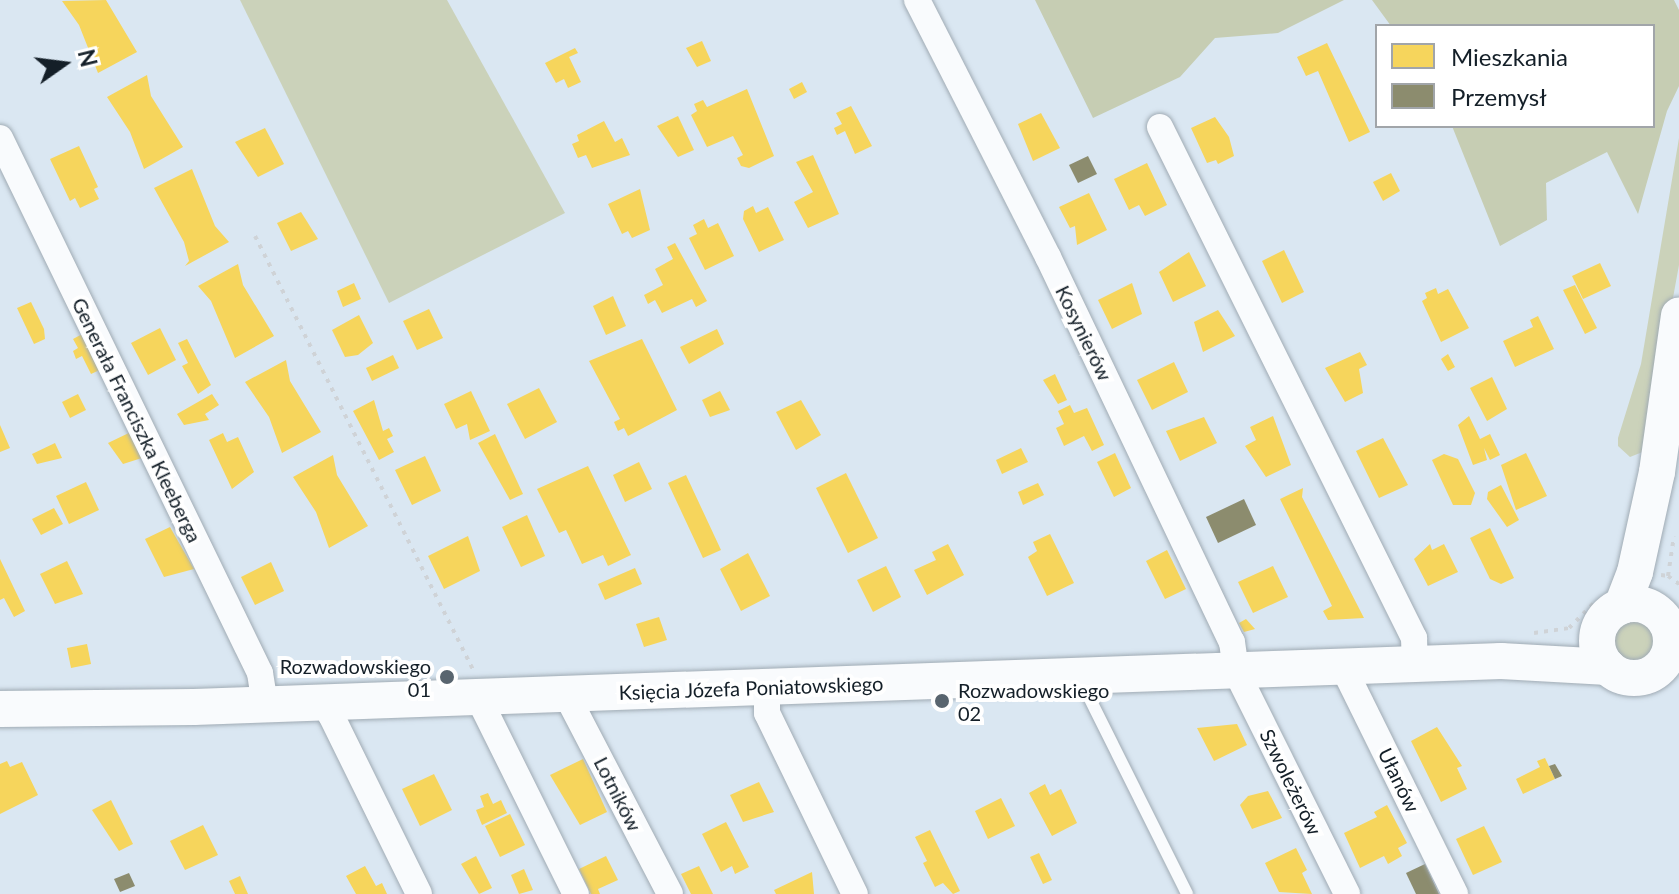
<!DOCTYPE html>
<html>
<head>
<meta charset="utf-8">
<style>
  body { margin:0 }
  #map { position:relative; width:1679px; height:894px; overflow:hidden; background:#dae7f2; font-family:Lato,sans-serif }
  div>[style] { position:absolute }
  .green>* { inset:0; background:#cbd2ba }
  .round { border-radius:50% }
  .forest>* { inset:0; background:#c6cdb3 }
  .homes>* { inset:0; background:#f6d55c }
  .industry>* { inset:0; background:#8c8c6e }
  .path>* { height:4px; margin-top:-2px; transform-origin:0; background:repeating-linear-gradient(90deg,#cfd3d7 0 4px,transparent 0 10px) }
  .roads { filter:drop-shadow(0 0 2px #a0abb4) drop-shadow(0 0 2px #a0abb4) }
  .lane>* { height:12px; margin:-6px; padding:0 6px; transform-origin:6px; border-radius:6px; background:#f9fbfd }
  .street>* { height:26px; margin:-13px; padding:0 13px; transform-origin:13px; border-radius:13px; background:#f9fbfd }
  .secondary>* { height:36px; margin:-18px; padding:0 18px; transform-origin:18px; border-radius:18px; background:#f9fbfd }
  .secondary>.ring { margin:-18px; padding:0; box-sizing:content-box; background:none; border:36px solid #f9fbfd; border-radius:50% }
  .dots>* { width:22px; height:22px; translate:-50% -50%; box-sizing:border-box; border:4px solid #fff; border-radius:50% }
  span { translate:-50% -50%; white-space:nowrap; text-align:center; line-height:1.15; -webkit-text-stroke:8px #fff; paint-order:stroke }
  .street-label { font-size:20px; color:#141f28 }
  .poi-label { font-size:20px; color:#141f28 }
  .right { translate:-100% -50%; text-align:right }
  .left { translate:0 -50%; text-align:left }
  .legend { position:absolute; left:1375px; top:24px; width:280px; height:104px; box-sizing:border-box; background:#fff; border:2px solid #a1a5a9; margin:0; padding:10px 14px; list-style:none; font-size:24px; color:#141f28 }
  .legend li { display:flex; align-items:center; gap:16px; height:40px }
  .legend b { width:40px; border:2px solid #a1a5a9 }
  .north { position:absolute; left:24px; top:24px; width:80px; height:80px; -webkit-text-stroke:6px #fff; paint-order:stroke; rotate:76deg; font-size:22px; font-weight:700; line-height:32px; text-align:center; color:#141f28 }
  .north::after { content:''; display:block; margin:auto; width:28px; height:36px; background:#141f28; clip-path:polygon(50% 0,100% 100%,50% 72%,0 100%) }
</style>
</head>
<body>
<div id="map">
  <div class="green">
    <i style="clip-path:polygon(240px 0,447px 0,565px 213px,389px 303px)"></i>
    <i style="clip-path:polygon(1679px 138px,1679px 265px,1645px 451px,1630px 457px,1618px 446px,1618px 438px,1641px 364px)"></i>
    <i class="round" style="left:1611px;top:618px;width:46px;height:46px"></i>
  </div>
  <div class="forest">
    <i style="clip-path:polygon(1035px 0,1344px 0,1278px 33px,1215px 38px,1180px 77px,1093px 118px)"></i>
    <i style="clip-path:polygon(1372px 0,1674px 0,1679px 10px,1679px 86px,1667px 111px,1638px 214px,1607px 152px,1546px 183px,1547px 220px,1500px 246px,1452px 126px,1653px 126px,1653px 26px,1391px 26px)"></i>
  </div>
  <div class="homes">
    <i style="clip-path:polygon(106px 0,137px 52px,98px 73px,79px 25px,62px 1px)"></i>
    <i style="clip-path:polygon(702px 41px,711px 61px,697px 67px,686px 48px)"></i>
    <i style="clip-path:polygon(1327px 43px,1370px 132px,1349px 142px,1318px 71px,1306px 76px,1297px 57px)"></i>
    <i style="clip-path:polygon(575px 48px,578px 53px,569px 57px,581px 82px,568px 88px,564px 79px,556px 83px,545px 63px)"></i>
    <i style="clip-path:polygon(147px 75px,151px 96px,183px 147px,144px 169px,130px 132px,107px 97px)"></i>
    <i style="clip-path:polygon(802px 82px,807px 92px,794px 99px,789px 89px)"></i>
    <i style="clip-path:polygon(747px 89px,774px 156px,749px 168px,741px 166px,737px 158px,743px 155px,733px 136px,707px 147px,691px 115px,697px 111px,694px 104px,703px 100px,707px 107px)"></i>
    <i style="clip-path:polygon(851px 106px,872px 146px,855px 154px,845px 131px,837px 135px,834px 128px,842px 124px,836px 113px)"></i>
    <i style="clip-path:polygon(1041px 113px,1060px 148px,1033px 161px,1018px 124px)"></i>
    <i style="clip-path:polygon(678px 116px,694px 150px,678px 157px,657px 126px)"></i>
    <i style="clip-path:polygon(1215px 117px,1229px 137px,1234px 156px,1218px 164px,1216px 160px,1207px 163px,1191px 128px)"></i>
    <i style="clip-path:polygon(604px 121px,615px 142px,622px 138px,630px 155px,592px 168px,586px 155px,578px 158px,572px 144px,579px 141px,577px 135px)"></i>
    <i style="clip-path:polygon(265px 128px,284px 164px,258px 177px,235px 142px)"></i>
    <i style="clip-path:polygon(79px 146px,98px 187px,94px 189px,99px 199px,80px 208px,75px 198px,70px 201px,50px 159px)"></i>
    <i style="clip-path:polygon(813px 155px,839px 214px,808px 228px,794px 202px,813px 192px,796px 162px)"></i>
    <i style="clip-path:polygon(1147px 163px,1167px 205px,1145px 216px,1139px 205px,1129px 210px,1114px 179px)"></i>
    <i style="clip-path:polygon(192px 169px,215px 226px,229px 242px,185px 266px,189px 261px,184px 242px,154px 188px)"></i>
    <i style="clip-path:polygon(1391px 173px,1400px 191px,1383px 201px,1373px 182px)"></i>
    <i style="clip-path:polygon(640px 189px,650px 230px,632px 238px,628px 231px,622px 234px,608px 204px)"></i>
    <i style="clip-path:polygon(1089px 193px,1107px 230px,1077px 245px,1075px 226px,1070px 228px,1059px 207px)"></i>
    <i style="clip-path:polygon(753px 206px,756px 213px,768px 207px,784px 240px,759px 252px,743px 219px,744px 211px)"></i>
    <i style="clip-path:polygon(301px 212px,318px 239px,291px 251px,277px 223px)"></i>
    <i style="clip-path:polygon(704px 219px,708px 228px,718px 223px,734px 256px,705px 270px,689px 238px,697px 234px,693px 225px)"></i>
    <i style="clip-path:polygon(675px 243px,707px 301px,696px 307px,692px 299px,662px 313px,655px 300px,648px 304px,644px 295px,663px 285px,655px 269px,673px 259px,667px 247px)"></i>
    <i style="clip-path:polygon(1284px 250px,1304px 292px,1282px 303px,1262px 261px)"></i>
    <i style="clip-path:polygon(1189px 252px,1206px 286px,1173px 302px,1159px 272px)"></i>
    <i style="clip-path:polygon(1600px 263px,1611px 286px,1583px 299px,1572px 276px)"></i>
    <i style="clip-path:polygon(238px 264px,243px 285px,274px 336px,235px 358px,211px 301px,198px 286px)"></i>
    <i style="clip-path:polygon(354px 283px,361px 299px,343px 307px,337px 291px)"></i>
    <i style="clip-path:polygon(1132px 283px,1142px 314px,1112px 329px,1098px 300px)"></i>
    <i style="clip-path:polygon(1575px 285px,1597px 328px,1585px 334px,1563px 290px)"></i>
    <i style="clip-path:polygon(1436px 288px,1438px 294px,1448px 289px,1469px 328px,1441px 342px,1422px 301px,1427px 298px,1425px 293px)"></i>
    <i style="clip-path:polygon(613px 296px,626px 326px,606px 335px,593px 306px)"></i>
    <i style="clip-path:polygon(31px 302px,44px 329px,45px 339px,34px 344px,17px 308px)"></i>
    <i style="clip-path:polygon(429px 309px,443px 338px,417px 350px,403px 321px)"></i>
    <i style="clip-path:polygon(1218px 310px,1235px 336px,1203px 352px,1194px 322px)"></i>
    <i style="clip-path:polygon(359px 315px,373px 343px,358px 355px,345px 357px,332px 330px)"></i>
    <i style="clip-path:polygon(1538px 316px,1554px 349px,1515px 367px,1503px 341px,1533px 327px,1530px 320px)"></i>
    <i style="clip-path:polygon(160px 328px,176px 360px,148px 375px,131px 343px)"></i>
    <i style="clip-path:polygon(717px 329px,724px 344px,689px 364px,680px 347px)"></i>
    <i style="clip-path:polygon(86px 332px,104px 368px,91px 374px,82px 356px,76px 359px,73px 351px,78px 348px,73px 339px)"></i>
    <i style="clip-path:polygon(187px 339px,211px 385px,198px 394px,182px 366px,188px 363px,178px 343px)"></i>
    <i style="clip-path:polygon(642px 339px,677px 410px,628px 436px,624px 428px,618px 431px,614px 422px,620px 419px,589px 361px)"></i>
    <i style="clip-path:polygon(1360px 352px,1367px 365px,1359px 369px,1363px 393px,1345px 402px,1325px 368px)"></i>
    <i style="clip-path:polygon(1448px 354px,1455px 367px,1448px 371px,1441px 359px)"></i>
    <i style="clip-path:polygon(393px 355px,399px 368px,372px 381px,366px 368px)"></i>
    <i style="clip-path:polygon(286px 360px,290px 381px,321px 432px,282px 453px,269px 417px,245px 382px)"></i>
    <i style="clip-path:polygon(1174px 362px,1188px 392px,1152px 410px,1137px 380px)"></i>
    <i style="clip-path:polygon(1055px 374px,1067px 400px,1058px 404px,1043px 380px)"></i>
    <i style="clip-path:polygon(1492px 377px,1507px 409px,1487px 421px,1470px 388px)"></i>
    <i style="clip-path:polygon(539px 388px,557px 422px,525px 439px,507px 404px)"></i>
    <i style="clip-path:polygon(471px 391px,490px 431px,470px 440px,467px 424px,456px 429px,444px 404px)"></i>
    <i style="clip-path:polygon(720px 391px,730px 410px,710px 417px,702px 400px)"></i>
    <i style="clip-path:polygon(78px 394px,86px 410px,70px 418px,62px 402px)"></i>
    <i style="clip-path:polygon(212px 394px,219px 405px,205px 414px,209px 420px,184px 425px,177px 414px)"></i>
    <i style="clip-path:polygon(374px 400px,383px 431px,389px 428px,393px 436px,387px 439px,394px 452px,379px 460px,353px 411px)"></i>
    <i style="clip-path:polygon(801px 400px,821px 435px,796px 450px,776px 412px)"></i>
    <i style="clip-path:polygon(1070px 405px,1074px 413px,1087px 408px,1104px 445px,1092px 451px,1084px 436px,1064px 446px,1056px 428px,1064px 424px,1058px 411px)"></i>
    <i style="clip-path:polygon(1273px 416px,1291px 465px,1266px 477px,1245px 446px,1256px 440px,1250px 427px)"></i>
    <i style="clip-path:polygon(1469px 416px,1480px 439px,1490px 434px,1500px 455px,1490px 460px,1484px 448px,1487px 460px,1473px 465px,1458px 425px)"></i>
    <i style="clip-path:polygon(1204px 417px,1217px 443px,1180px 461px,1166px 431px)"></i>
    <i style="clip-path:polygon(0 425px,10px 448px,0 452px)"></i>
    <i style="clip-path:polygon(135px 430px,148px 456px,123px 464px,108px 443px)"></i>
    <i style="clip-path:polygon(223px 433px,227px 442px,238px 437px,254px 472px,232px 489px,209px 440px)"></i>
    <i style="clip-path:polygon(495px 434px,523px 494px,510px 500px,478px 443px)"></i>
    <i style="clip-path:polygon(1383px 438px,1408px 485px,1379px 498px,1356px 451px)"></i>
    <i style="clip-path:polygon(55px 443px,62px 458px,37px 464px,32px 454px)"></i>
    <i style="clip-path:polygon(1021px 448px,1028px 462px,1002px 474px,996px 460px)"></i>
    <i style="clip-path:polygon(1115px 453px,1131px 488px,1114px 497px,1097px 462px)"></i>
    <i style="clip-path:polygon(1526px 453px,1547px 496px,1516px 510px,1501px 465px)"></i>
    <i style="clip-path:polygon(1444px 454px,1458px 459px,1475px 493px,1471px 505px,1453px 505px,1432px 460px)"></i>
    <i style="clip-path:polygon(333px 455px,337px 475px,368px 526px,329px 548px,316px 512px,293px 477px)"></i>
    <i style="clip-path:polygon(425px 456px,441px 491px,412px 505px,395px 470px)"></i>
    <i style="clip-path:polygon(639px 462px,652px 489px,625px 502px,613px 475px)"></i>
    <i style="clip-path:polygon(588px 466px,631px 555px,608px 566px,603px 555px,582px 564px,566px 530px,559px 533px,537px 489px)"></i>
    <i style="clip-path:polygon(846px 473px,878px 538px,848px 553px,816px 488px)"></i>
    <i style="clip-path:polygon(686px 475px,721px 550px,703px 558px,668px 483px)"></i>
    <i style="clip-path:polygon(86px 482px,99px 510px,69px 524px,56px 496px)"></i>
    <i style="clip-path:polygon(1038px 483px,1044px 495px,1023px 505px,1018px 492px)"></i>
    <i style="clip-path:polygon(1501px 485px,1519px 520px,1507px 527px,1487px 499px,1488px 492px)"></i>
    <i style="clip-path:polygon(1303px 488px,1302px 497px,1364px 618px,1328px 620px,1323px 611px,1332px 606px,1280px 499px)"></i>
    <i style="clip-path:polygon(54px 508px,63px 524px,41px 535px,32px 519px)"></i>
    <i style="clip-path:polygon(527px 515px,545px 556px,521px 567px,502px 527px)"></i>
    <i style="clip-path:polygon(170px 527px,194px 569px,164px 577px,145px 539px)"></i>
    <i style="clip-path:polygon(1490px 528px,1514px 578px,1501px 584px,1490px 579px,1470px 538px)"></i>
    <i style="clip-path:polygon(1050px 534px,1074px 583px,1047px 596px,1028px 557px,1037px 551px,1033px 542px)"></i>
    <i style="clip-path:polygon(468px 536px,480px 571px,444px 589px,428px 556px)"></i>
    <i style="clip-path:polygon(948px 544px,964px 575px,927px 595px,914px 570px,936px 560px,932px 552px)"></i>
    <i style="clip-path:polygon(1430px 544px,1432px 550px,1444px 544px,1458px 572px,1428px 586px,1414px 559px)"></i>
    <i style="clip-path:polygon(1167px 550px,1186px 589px,1165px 599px,1146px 561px)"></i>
    <i style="clip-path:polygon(748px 553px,770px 596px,741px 611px,720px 569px)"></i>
    <i style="clip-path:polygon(0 559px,25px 611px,14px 617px,4px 598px,0 600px)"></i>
    <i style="clip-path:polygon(67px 561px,83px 594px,55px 604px,40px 574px)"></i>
    <i style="clip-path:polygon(271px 562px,284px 591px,255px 605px,241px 577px)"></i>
    <i style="clip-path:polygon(886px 566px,901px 597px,873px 612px,857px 580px)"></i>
    <i style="clip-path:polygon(1273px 566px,1288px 597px,1253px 613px,1238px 582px)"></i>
    <i style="clip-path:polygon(635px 568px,642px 584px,605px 600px,598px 584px)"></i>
    <i style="clip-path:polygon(659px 617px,667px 640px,644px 647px,636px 624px)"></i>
    <i style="clip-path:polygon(1246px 619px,1255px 629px,1244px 632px,1239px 623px)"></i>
    <i style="clip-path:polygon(87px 644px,91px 664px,71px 668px,67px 648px)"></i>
    <i style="clip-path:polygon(1237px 724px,1247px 745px,1214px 761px,1197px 728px)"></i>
    <i style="clip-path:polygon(1437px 727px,1462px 766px,1457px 768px,1467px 789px,1441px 802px,1411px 741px)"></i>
    <i style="clip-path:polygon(1545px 758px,1555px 779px,1523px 794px,1516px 779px,1540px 767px,1537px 761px)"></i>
    <i style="clip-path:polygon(583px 759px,607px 812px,580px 825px,550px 775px)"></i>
    <i style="clip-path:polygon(7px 761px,10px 767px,22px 762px,38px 795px,0 814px,0 764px)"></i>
    <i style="clip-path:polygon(434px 774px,452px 810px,420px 826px,402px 789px)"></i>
    <i style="clip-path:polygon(759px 782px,774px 812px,743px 822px,730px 795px)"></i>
    <i style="clip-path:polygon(1045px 784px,1050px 795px,1061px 789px,1077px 823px,1052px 836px,1029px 793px)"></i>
    <i style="clip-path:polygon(1268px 791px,1282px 818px,1252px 829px,1240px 805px,1248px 796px)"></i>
    <i style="clip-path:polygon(488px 793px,493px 804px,501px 800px,507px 813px,482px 825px,476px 810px,484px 807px,480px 796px)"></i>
    <i style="clip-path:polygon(1001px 798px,1015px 826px,988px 839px,975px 811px)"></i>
    <i style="clip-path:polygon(111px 800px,133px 844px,119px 851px,92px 810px)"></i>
    <i style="clip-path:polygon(1387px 805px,1407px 843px,1398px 848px,1402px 856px,1388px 864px,1384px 856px,1360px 868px,1344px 833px,1377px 817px,1374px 812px)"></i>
    <i style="clip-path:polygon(510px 814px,525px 845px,500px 857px,485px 826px)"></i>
    <i style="clip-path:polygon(726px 822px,749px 867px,735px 874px,732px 866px,721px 872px,702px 834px)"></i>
    <i style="clip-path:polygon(203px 825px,218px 855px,185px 870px,170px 841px)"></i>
    <i style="clip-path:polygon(1484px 826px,1502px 862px,1473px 875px,1456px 839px)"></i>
    <i style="clip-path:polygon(930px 830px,960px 891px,953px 894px,943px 883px,935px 887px,923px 863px,927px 861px,915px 837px)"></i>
    <i style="clip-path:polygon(1296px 848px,1307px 870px,1302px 873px,1312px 894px,1279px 892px,1265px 863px)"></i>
    <i style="clip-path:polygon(1039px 853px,1052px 880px,1043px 884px,1030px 857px)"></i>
    <i style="clip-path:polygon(476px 856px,492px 888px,479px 894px,461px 864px)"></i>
    <i style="clip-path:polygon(606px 856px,618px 880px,598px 889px,600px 894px,591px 894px,579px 869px)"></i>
    <i style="clip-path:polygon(365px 866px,376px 886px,382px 883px,387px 894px,356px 894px,346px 876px)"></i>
    <i style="clip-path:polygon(699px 866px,713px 894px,691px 894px,681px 874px)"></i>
    <i style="clip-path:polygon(524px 869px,533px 890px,519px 894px,511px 875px)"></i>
    <i style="clip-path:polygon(812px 872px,814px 894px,776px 894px,774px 890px)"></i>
    <i style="clip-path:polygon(240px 876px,248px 894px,235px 894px,229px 881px)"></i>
  </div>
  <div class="industry">
    <i style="clip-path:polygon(1088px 156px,1097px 174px,1078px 183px,1069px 165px)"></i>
    <i style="clip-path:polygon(1244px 499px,1256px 525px,1218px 543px,1206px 517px)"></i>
    <i style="clip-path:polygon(1555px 764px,1562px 776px,1555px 779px,1549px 766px)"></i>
    <i style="clip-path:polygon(1425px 864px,1439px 894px,1416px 894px,1406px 873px)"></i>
    <i style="clip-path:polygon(129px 873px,135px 886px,120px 892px,114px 879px)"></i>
  </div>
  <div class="path">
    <i style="left:255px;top:236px;width:485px;rotate:63.3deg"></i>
    <i style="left:1661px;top:575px;width:7px;rotate:8deg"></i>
    <i style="left:1668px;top:576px;width:40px;rotate:-81.5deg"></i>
    <i style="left:1668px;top:576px;width:14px;rotate:36deg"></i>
    <i style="left:1534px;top:633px;width:35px;rotate:-8deg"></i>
    <i style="left:1569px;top:628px;width:35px;rotate:-45deg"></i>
    <i style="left:1623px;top:691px;width:21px;rotate:3deg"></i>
    <i style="left:1644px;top:692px;width:18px;rotate:-19deg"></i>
  </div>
  <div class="roads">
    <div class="lane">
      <i style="left:1080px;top:679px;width:240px;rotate:63.5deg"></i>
    </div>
    <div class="street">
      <i style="left:917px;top:0;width:288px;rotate:63deg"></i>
      <i style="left:1048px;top:257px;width:427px;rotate:64.5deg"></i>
      <i style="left:1232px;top:642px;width:29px;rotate:82deg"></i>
      <i style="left:1236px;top:671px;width:249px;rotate:63.5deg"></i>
      <i style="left:1160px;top:127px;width:571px;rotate:63.57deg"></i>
      <i style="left:1414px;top:638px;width:26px;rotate:88deg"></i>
      <i style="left:0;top:138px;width:595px;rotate:64.08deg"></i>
      <i style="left:260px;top:673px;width:31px;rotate:81deg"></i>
      <i style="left:1668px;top:626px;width:13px;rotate:29deg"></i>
      <i style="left:1665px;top:662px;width:15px;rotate:-16deg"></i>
      <i style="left:1343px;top:667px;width:253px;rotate:63.7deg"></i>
      <i style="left:767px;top:688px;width:25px;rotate:90deg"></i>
      <i style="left:767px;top:713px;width:201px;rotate:64.1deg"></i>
      <i style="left:566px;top:694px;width:225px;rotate:62.5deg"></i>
      <i style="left:478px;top:697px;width:220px;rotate:63.6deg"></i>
      <i style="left:330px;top:702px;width:13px;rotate:86deg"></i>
      <i style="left:331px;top:715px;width:199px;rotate:63.8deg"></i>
    </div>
    <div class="secondary">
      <i class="ring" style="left:1597px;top:604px;width:38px;height:38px"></i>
      <i style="left:1622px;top:606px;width:36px;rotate:-69deg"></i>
      <i style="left:1635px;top:572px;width:102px;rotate:-77.6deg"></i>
      <i style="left:1657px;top:472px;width:158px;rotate:-82deg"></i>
      <i style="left:0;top:709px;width:194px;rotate:-0.6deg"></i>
      <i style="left:194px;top:707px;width:1308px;rotate:-2.02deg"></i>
      <i style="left:1501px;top:661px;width:107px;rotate:3.2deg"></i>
    </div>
  </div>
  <div class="dots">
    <i style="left:447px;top:677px;background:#59656f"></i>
    <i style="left:942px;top:701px;background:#59656f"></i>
  </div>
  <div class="street-label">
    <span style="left:1084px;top:333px;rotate:64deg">Kosynierów</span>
    <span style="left:137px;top:420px;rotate:64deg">Generała Franciszka Kleeberga</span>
    <span style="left:751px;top:688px;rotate:-2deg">Księcia Józefa Poniatowskiego</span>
    <span style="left:1399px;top:780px;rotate:64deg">Ułanów</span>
    <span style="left:1291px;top:782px;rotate:64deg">Szwoleżerów</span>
    <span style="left:618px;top:794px;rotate:63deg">Lotników</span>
  </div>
  <div class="poi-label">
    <span class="right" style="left:431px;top:678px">Rozwadowskiego<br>01</span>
    <span class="left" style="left:958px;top:702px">Rozwadowskiego<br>02</span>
  </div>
  <ul class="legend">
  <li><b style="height:22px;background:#f6d55c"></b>Mieszkania</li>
  <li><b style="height:22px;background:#8c8c6e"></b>Przemysł</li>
  </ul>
  <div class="north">N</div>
</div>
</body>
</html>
